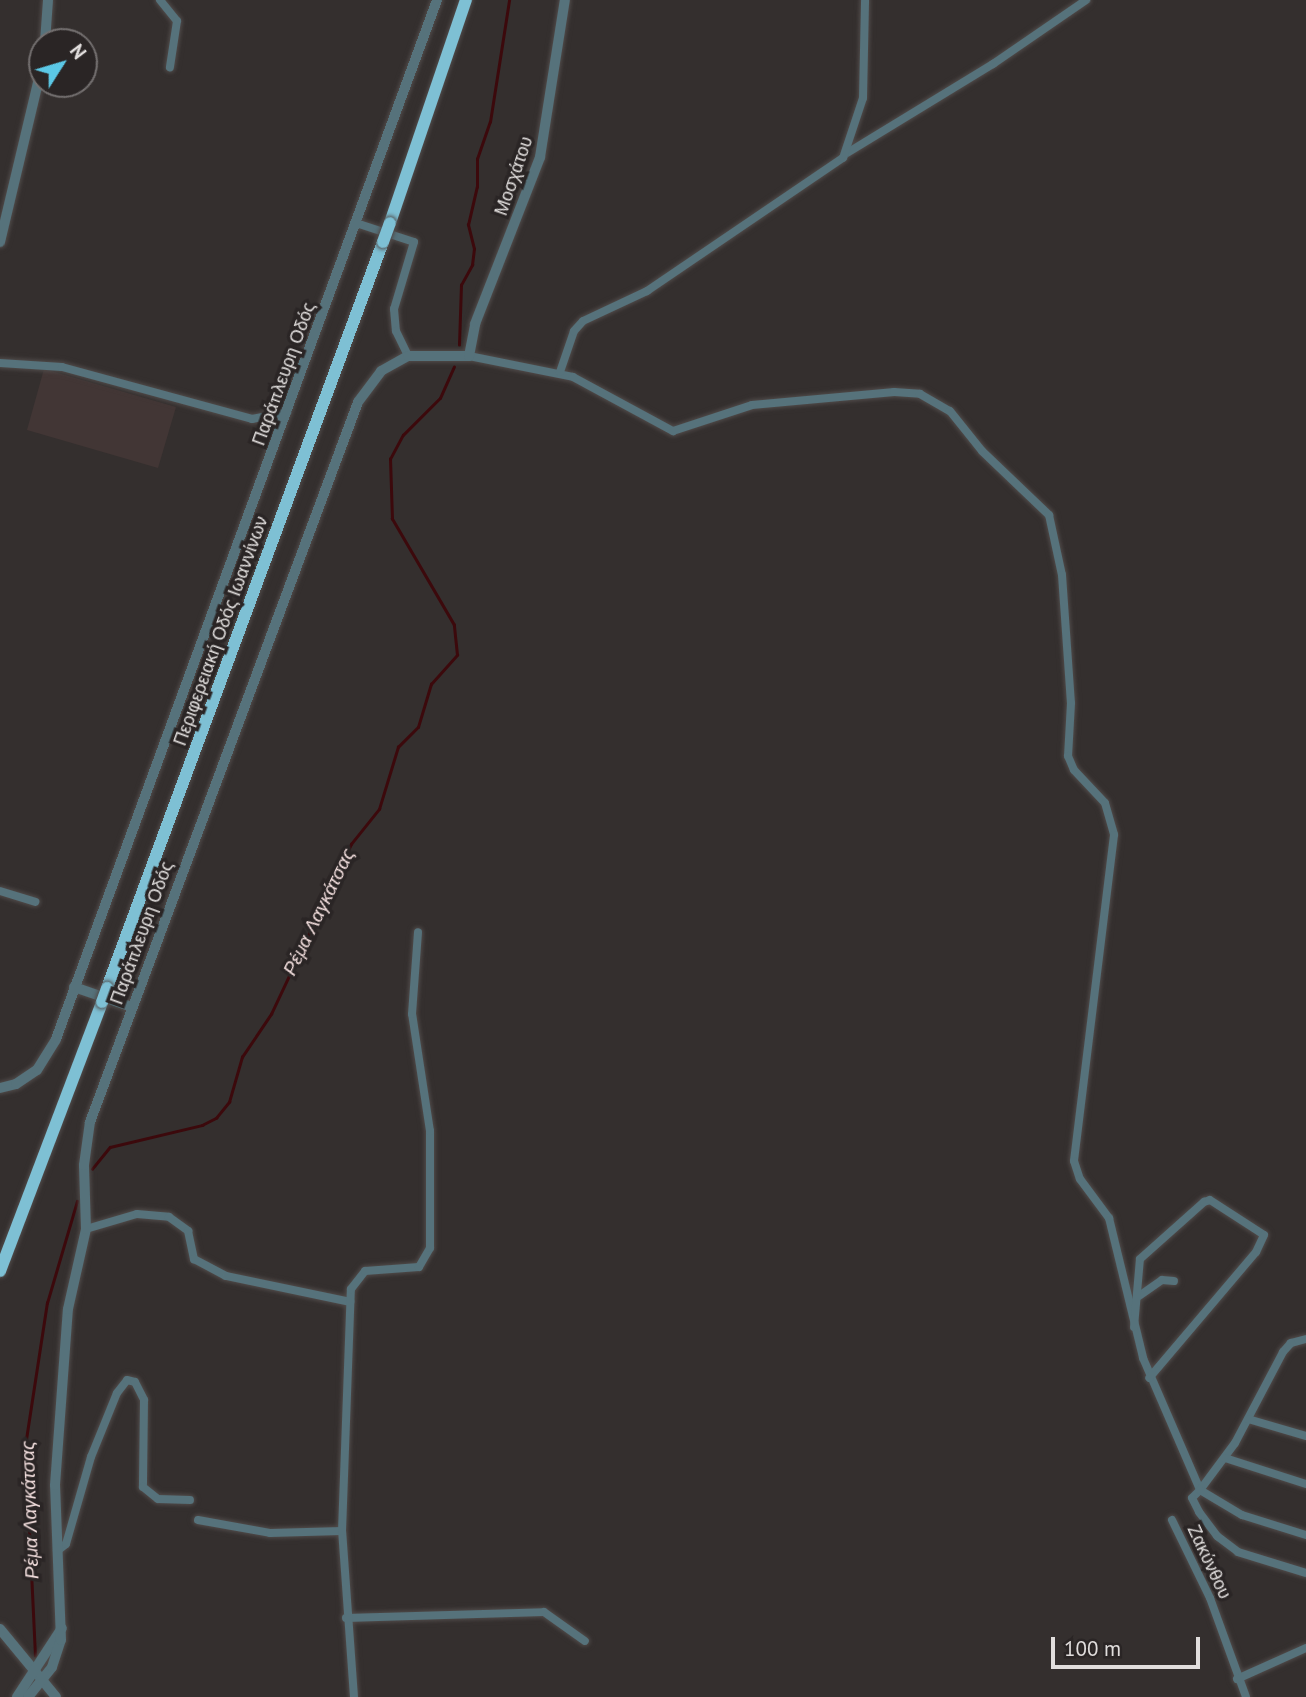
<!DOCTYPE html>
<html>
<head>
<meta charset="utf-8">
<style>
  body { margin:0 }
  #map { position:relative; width:1306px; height:1697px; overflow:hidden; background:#342f2e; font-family:"PT Sans",sans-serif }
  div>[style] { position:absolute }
  .built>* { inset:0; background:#423635 }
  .stream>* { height:2.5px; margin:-1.25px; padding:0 1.25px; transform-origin:1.25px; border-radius:1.25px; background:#3c090c }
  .roads { filter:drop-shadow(0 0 2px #504b4a) drop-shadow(0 0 2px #504b4a) }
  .minor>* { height:8px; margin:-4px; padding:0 4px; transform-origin:4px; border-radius:4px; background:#56727b }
  .tertiary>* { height:10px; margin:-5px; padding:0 5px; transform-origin:5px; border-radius:5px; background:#56727b }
  .trunk>* { height:12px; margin:-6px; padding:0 6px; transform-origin:6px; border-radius:6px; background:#7ec0d4 }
  .bridges { filter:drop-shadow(0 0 2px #504b4a) drop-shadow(0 0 2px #504b4a) }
  .trunk-bridge>* { height:12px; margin:-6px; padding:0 6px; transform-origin:6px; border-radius:6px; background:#7ec0d4 }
  span { translate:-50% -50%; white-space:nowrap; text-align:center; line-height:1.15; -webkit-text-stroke:7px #2a2525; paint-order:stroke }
  .street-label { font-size:18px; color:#e1dedd }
  .water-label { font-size:19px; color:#f3dfde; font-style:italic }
  .north { position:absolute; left:28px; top:28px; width:70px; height:70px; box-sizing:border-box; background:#2a2525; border:2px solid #736f6f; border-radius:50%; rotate:53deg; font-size:19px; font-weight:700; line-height:28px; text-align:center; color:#e1dedd }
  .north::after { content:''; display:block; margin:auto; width:24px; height:32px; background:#5bc8e6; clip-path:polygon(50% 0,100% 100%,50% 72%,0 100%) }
  .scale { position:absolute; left:1051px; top:1637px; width:149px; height:32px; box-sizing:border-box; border:4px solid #e1dedd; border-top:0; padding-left:9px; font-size:21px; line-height:24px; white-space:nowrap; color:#e1dedd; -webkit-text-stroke:5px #2a2525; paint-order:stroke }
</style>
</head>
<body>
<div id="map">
  <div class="built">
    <i style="clip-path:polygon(44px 369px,176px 407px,158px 468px,27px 430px)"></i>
  </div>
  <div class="stream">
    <i style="left:459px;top:345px;width:60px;rotate:-88.1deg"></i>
    <i style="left:461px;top:285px;width:23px;rotate:-61deg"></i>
    <i style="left:472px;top:265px;width:16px;rotate:-83deg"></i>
    <i style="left:474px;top:249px;width:25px;rotate:-104deg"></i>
    <i style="left:468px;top:225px;width:39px;rotate:-77deg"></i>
    <i style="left:477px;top:187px;width:28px;rotate:-90deg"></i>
    <i style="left:477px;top:159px;width:39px;rotate:-71deg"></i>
    <i style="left:490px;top:122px;width:123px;rotate:-81.1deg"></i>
    <i style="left:92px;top:1169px;width:28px;rotate:-51deg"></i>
    <i style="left:110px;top:1147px;width:95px;rotate:-13.4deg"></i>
    <i style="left:202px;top:1125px;width:16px;rotate:-27deg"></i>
    <i style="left:216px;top:1118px;width:21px;rotate:-51deg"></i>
    <i style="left:229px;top:1102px;width:47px;rotate:-73.9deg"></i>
    <i style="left:242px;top:1057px;width:52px;rotate:-56deg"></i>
    <i style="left:271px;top:1014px;width:188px;rotate:-64.8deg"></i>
    <i style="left:351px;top:844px;width:45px;rotate:-51.3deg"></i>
    <i style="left:379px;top:809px;width:65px;rotate:-73deg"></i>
    <i style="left:398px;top:747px;width:28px;rotate:-45deg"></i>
    <i style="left:418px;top:727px;width:45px;rotate:-73.2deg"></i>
    <i style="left:431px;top:684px;width:39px;rotate:-48deg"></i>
    <i style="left:457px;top:655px;width:30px;rotate:-96deg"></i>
    <i style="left:454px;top:625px;width:123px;rotate:-120.3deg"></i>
    <i style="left:392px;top:519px;width:60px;rotate:-91.9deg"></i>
    <i style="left:390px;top:459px;width:27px;rotate:-62deg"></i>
    <i style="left:403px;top:435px;width:52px;rotate:-45deg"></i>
    <i style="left:440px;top:398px;width:34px;rotate:-66deg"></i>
    <i style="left:35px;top:1656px;width:210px;rotate:-92.7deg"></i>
    <i style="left:25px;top:1446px;width:145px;rotate:-81.3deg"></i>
    <i style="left:47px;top:1303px;width:106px;rotate:-73.6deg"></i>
  </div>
  <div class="roads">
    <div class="minor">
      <i style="left:160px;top:0;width:27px;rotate:51deg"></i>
      <i style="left:177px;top:21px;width:47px;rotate:98.7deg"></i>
      <i style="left:847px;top:153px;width:171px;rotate:-31.4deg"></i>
      <i style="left:993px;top:64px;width:113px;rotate:-34.5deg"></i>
      <i style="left:356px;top:223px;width:61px;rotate:18.1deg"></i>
      <i style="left:414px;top:242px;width:70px;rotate:106.6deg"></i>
      <i style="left:394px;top:309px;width:22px;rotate:85deg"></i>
      <i style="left:396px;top:331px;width:28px;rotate:64deg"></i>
      <i style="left:469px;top:356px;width:106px;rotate:11.4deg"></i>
      <i style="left:573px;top:377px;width:114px;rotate:28.4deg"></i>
      <i style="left:673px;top:431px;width:83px;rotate:-18.2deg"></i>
      <i style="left:752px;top:405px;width:143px;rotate:-5.2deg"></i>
      <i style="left:894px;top:392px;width:26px;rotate:4deg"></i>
      <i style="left:920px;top:394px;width:34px;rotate:30deg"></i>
      <i style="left:950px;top:411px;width:51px;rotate:51.3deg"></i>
      <i style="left:982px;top:451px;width:93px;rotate:43.7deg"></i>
      <i style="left:1049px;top:515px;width:61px;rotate:77.8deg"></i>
      <i style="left:1062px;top:575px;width:128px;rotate:86deg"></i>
      <i style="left:1071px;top:703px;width:53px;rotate:93.2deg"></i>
      <i style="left:1068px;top:756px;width:15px;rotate:67deg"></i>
      <i style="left:1074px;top:770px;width:45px;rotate:46.8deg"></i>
      <i style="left:1105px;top:803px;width:33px;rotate:74deg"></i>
      <i style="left:1114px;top:835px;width:328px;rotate:97deg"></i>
      <i style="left:1074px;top:1161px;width:19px;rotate:72deg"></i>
      <i style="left:1080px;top:1179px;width:49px;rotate:53.4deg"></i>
      <i style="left:1109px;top:1218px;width:144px;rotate:76.3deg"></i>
      <i style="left:1143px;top:1358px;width:144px;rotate:66.6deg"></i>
      <i style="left:1200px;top:1490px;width:11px;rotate:135deg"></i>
      <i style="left:1192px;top:1498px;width:16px;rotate:63deg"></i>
      <i style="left:1199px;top:1512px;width:30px;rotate:53deg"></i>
      <i style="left:1217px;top:1536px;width:26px;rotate:37deg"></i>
      <i style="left:1238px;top:1552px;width:71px;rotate:17.2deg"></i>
      <i style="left:0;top:363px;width:62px;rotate:3.7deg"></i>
      <i style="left:62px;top:367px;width:197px;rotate:15.3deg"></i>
      <i style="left:252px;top:419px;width:36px;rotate:-11deg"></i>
      <i style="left:560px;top:372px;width:43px;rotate:-71.1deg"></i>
      <i style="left:574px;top:331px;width:13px;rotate:-48deg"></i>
      <i style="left:583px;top:321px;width:71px;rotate:-25.1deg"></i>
      <i style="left:647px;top:291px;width:237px;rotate:-34.2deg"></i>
      <i style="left:843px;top:158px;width:63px;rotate:-71.6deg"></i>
      <i style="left:863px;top:98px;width:98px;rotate:-88.8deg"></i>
      <i style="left:0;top:891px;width:37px;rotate:17deg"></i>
      <i style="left:86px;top:1229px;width:53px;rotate:-16.4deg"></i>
      <i style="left:137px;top:1214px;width:32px;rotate:5deg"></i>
      <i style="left:169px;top:1217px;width:24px;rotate:36deg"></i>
      <i style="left:188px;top:1231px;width:29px;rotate:78deg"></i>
      <i style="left:194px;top:1259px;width:36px;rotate:28deg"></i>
      <i style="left:226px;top:1276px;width:127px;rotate:11.8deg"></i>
      <i style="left:1139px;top:1296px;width:28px;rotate:-35deg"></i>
      <i style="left:1162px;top:1280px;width:12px;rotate:5deg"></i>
      <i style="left:1134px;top:1327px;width:68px;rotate:-85deg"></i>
      <i style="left:1140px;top:1259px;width:86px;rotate:-41.7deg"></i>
      <i style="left:1204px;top:1202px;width:6px;rotate:-18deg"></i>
      <i style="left:1210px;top:1200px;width:64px;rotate:32.9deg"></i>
      <i style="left:1264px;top:1235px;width:19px;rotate:115deg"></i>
      <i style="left:1256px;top:1252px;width:165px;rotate:130.3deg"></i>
      <i style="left:1306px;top:1339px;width:16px;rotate:165deg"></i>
      <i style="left:1291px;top:1343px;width:12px;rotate:132deg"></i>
      <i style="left:1283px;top:1352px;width:103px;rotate:117.8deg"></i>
      <i style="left:1235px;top:1443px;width:59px;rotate:126.7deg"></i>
      <i style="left:1200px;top:1490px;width:49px;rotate:30.8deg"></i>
      <i style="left:1242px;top:1515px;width:67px;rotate:17.4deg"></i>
      <i style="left:1248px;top:1419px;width:60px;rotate:16.3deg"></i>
      <i style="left:1225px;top:1458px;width:85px;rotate:17.8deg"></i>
      <i style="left:198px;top:1520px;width:73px;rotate:10.2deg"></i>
      <i style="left:270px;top:1533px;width:72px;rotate:-1.6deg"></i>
      <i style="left:1172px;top:1520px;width:87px;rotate:64deg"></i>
      <i style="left:1210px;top:1598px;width:105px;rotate:70deg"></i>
      <i style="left:57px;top:1551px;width:11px;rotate:-38deg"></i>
      <i style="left:66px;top:1544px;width:91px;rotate:-74deg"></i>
      <i style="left:91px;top:1457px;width:69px;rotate:-67.9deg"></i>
      <i style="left:117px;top:1393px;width:16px;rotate:-52deg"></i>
      <i style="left:127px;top:1380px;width:8px;rotate:14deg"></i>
      <i style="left:135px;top:1382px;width:20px;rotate:63deg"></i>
      <i style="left:144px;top:1400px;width:87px;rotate:90.7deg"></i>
      <i style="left:143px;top:1487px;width:19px;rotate:39deg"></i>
      <i style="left:158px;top:1499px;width:32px;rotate:2deg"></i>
      <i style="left:346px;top:1618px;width:198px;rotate:-1.7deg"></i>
      <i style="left:544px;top:1612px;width:50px;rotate:35.3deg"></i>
      <i style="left:1237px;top:1679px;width:76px;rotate:-24.2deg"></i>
      <i style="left:354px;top:1697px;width:166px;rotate:-94.1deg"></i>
      <i style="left:342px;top:1531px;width:242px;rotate:-87.9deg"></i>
      <i style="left:351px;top:1289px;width:23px;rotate:-52deg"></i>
      <i style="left:365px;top:1271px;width:54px;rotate:-4.2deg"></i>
      <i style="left:419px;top:1267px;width:22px;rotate:-60deg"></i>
      <i style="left:430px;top:1248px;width:117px;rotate:-90deg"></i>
      <i style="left:430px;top:1131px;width:118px;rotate:-98.7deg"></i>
      <i style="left:412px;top:1014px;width:82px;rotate:-85.8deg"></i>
    </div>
    <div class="tertiary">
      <i style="left:45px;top:42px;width:42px;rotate:-85.9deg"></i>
      <i style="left:0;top:242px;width:181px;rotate:-76.6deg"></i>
      <i style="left:74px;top:987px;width:61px;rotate:19deg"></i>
      <i style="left:0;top:1088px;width:16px;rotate:-14deg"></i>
      <i style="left:16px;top:1084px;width:25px;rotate:-34deg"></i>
      <i style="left:37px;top:1070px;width:36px;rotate:-58deg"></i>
      <i style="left:56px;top:1039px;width:1107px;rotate:-69.86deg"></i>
      <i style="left:0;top:1629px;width:88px;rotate:50.5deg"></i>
      <i style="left:17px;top:1697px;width:82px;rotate:-56.9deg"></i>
      <i style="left:28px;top:1697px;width:38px;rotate:-51deg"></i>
      <i style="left:52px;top:1667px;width:28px;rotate:-72deg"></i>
      <i style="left:61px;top:1640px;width:155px;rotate:-92.2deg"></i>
      <i style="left:55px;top:1485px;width:176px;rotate:-85.8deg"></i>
      <i style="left:68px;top:1309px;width:82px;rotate:-77.3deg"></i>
      <i style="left:86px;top:1229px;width:64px;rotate:-91.8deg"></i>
      <i style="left:84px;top:1165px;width:43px;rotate:-82.1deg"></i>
      <i style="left:90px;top:1122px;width:768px;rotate:-69.58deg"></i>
      <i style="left:358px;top:402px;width:39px;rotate:-53deg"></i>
      <i style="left:381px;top:371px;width:31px;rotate:-29deg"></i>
      <i style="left:408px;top:356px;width:61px"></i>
      <i style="left:469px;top:356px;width:33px;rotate:-79deg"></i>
      <i style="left:475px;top:324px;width:179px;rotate:-68.7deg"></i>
      <i style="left:540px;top:157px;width:159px;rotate:-81deg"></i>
    </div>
    <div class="trunk">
      <i style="left:390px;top:223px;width:236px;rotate:-71.2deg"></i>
      <i style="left:107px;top:988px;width:795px;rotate:-69.7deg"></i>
      <i style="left:0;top:1271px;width:288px;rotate:-69.2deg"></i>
    </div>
  </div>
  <div class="bridges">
    <div class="trunk-bridge">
      <i style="left:383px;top:242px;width:20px;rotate:-70deg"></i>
      <i style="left:102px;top:1002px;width:15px;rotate:-70deg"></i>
    </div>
  </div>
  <div class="street-label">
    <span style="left:514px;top:176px;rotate:-71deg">Μοσχάτου</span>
    <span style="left:284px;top:374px;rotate:-70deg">Παράπλευρη Οδός</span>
    <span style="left:221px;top:631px;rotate:-70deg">Περιφερειακή Οδός Ιωαννίνων</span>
    <span style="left:142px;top:933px;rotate:-70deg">Παράπλευρη Οδός</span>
    <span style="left:1209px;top:1562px;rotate:65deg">Ζακύνθου</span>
  </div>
  <div class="water-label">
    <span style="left:319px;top:912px;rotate:-64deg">Ρέμα Λαγκάτσας</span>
    <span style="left:30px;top:1510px;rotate:-92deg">Ρέμα Λαγκάτσας</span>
  </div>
  <div class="north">N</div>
  <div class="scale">100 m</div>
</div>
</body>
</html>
